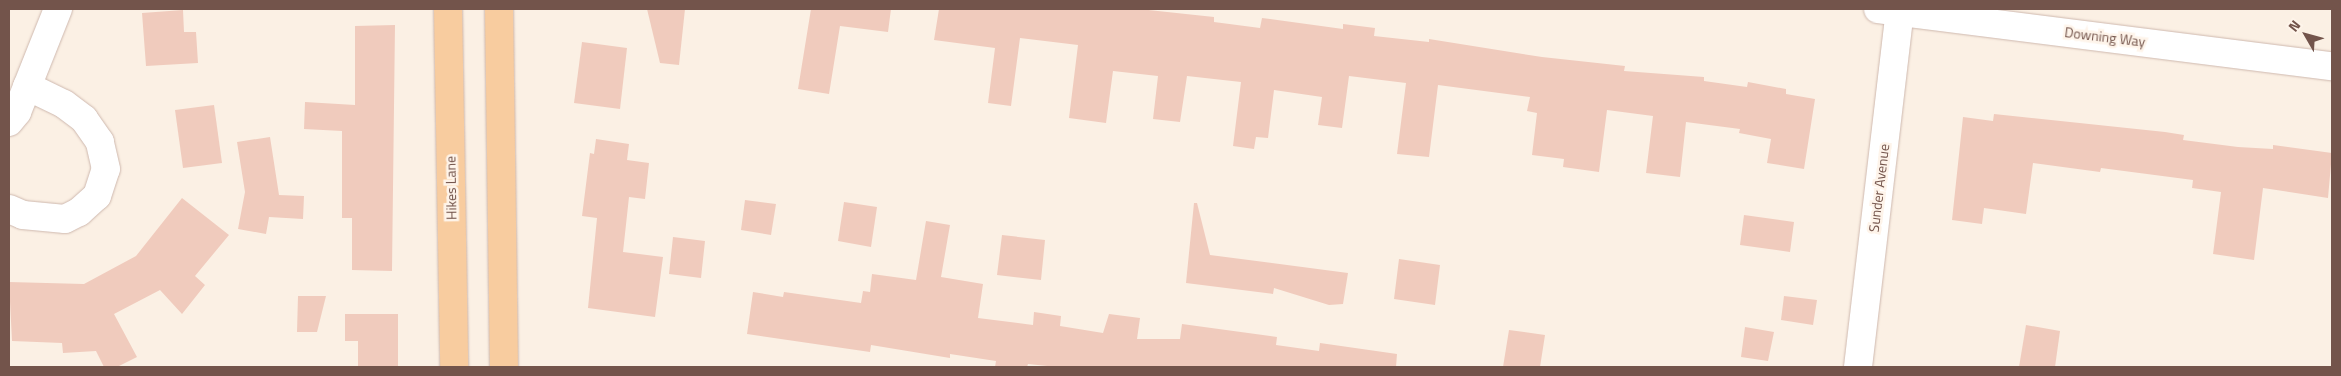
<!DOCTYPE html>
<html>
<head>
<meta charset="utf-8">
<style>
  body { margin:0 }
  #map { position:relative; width:2341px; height:376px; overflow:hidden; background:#fbf0e4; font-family:"Titillium Web",sans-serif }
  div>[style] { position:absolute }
  .building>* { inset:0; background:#f0cbbd }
  .roads { filter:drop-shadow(0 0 1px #ceb8ae) drop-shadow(0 0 1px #ceb8ae) }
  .minor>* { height:28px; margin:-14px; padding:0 14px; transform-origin:14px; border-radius:14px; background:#fff }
  .major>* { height:28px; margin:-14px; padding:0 14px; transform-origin:14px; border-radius:14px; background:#f8cc9f }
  span { translate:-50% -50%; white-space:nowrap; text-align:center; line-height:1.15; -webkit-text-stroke:5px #fef4ea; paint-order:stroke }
  .street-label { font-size:14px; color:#73544b }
  .frame { position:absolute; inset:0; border:10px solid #73544b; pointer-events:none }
  .north { position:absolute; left:2281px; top:10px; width:50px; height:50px; -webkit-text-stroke:4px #fef4ea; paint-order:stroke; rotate:308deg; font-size:14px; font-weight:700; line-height:20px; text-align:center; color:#73544b }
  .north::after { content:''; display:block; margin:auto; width:18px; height:22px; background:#73544b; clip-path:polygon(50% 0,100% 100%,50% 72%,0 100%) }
</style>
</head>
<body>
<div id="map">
  <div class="building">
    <i style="clip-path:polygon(647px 9px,685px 9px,679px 65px,660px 63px)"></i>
    <i style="clip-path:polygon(811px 9px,891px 9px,888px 32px,840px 26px,829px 94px,798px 89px)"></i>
    <i style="clip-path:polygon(939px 9px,1139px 9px,1214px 17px,1214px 22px,1260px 28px,1262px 18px,1343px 29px,1343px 24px,1375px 28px,1374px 36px,1429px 42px,1429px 39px,1542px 57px,1625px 66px,1624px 71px,1704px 77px,1704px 81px,1747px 87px,1748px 82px,1786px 89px,1786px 94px,1815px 99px,1804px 169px,1767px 163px,1771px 139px,1739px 133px,1740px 129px,1686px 122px,1680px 177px,1646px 173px,1653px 116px,1607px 110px,1599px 172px,1563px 167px,1564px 159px,1532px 155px,1537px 113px,1527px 111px,1530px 97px,1438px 85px,1429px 157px,1397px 154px,1406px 83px,1349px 76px,1342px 128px,1318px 125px,1322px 97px,1274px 90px,1268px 138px,1256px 137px,1254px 149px,1233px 146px,1241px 82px,1187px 76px,1180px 122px,1153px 119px,1158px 76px,1113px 71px,1106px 123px,1069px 118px,1078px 45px,1020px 38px,1011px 106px,988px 103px,995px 48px,934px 40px)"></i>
    <i style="clip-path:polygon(183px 10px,184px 32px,196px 32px,198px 63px,146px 66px,142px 13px)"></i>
    <i style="clip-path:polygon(395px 25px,392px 271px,352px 270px,352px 218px,342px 218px,342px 131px,304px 129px,305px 102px,355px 105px,355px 26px)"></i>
    <i style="clip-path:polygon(582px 42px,627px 48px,620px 109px,574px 103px)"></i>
    <i style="clip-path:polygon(214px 105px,222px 163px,183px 168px,175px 110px)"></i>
    <i style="clip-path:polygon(1994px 114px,2165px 132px,2184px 135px,2183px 140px,2238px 147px,2273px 149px,2273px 145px,2332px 153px,2328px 198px,2263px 188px,2254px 260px,2213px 254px,2221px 192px,2192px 188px,2193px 180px,2101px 168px,2100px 172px,2033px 163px,2026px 214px,1984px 208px,1982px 224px,1952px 220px,1963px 117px,1993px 121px)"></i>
    <i style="clip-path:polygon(270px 137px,279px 195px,304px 196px,303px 219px,269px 217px,266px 234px,238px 229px,245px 192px,237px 142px)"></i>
    <i style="clip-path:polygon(596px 139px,629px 144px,627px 160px,649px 163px,645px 199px,629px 197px,623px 252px,663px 257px,655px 317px,588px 308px,597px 218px,582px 216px,590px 153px,594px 154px)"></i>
    <i style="clip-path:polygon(182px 198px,229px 235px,195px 276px,205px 285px,182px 314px,160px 290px,114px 314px,137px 357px,117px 367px,104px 367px,96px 351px,63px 353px,62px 343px,12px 341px,9px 282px,84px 284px,136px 256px)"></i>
    <i style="clip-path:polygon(745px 200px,776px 204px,771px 235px,741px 230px)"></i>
    <i style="clip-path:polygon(844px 202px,877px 207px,871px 247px,838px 241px)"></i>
    <i style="clip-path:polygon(1194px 203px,1197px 203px,1210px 255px,1348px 273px,1343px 304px,1329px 305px,1274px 288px,1273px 294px,1186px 283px)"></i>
    <i style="clip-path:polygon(1744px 215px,1794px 222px,1790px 252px,1740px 245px)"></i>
    <i style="clip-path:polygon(926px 221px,950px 225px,941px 277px,983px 284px,978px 318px,1033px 325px,1034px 312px,1061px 316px,1060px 326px,1103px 333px,1109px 314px,1140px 318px,1137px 339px,1180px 339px,1182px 324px,1277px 337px,1276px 345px,1319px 351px,1320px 343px,1397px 354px,1396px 367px,1057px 367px,1028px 364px,1027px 367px,995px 367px,996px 361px,950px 354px,950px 358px,871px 345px,870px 352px,747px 334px,753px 292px,783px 297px,784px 292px,861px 303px,863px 291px,870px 292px,872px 274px,916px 280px)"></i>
    <i style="clip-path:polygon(1002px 235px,1045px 240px,1041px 280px,997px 275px)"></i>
    <i style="clip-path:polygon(673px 237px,705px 241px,701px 278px,669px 274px)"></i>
    <i style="clip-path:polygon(1399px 259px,1440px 265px,1435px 305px,1394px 299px)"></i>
    <i style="clip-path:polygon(298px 296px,326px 296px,317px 332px,297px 332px)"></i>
    <i style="clip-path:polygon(1784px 296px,1817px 300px,1813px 325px,1781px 320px)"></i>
    <i style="clip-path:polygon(345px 314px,398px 314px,398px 367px,358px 367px,358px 341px,345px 341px)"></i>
    <i style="clip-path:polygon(2026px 325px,2060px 331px,2055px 367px,2019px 367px)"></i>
    <i style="clip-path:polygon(1745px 327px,1774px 332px,1768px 361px,1741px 357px)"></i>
    <i style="clip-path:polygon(1509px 330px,1545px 335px,1540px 367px,1503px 367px)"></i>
  </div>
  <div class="roads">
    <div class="minor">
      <i style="left:1878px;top:9px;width:458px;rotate:7.2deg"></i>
      <i style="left:9px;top:122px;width:13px;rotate:-51deg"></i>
      <i style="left:17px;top:112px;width:111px;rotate:-68.3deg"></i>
      <i style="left:9px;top:209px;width:15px;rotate:23deg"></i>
      <i style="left:23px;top:215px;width:42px;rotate:5.4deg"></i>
      <i style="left:65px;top:219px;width:16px;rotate:-27deg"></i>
      <i style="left:79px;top:212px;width:24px;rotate:-42deg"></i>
      <i style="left:97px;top:196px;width:28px;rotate:-72deg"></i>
      <i style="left:106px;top:169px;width:28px;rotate:-103deg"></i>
      <i style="left:100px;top:142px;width:28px;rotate:-125deg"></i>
      <i style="left:84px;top:119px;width:25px;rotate:-143deg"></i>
      <i style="left:64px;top:104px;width:41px;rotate:-154.1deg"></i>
      <i style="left:1858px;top:367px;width:360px;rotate:-83.3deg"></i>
    </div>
    <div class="major">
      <i style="left:448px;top:9px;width:358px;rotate:89deg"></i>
      <i style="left:499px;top:9px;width:358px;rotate:89.2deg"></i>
    </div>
  </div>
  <div class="street-label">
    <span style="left:2105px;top:37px;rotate:7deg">Downing Way</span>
    <span style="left:451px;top:188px;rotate:-91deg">Hikes Lane</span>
    <span style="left:1879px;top:188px;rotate:-83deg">Sunder Avenue</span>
  </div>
  <div class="frame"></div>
  <div class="north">N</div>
</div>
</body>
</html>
